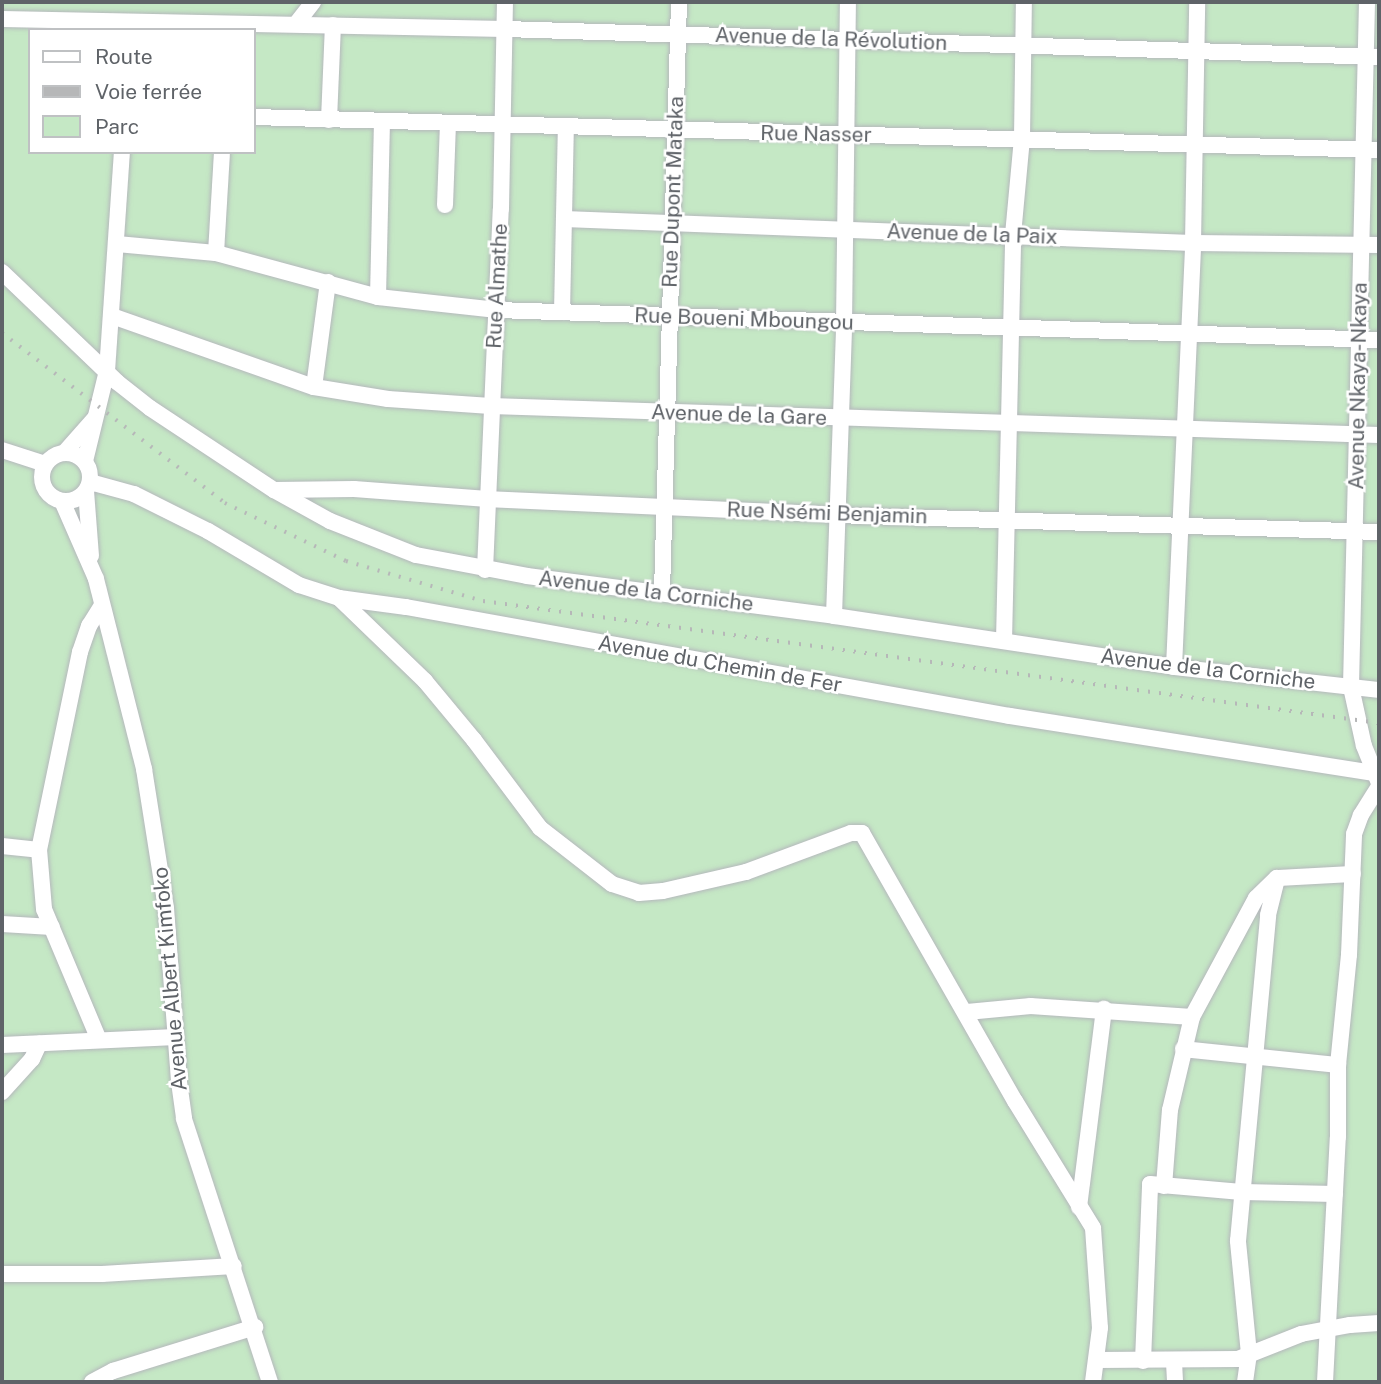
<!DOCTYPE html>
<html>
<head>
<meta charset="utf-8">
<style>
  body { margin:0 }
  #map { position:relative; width:1381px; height:1384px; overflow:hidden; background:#f1efe8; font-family:"Public Sans",sans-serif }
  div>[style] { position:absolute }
  .green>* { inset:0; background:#c5e8c5 }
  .roads { filter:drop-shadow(0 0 2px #b5b8bc) drop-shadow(0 0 2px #b5b8bc) }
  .minor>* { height:16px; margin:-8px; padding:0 8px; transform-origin:8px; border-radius:8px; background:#fff }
  .minor>.ring { margin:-8px; padding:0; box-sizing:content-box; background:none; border:16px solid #fff; border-radius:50% }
  .rail>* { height:3.5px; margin-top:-1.75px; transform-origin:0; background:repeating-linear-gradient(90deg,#b6b7b8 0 2px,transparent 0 11px) }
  span { translate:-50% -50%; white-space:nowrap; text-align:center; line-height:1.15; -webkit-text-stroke:5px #fff; paint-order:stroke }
  .street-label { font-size:21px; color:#5f6368 }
  .frame { position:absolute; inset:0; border:4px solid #5f6368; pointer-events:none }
  .legend { position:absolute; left:28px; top:28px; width:228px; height:126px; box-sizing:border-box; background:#fff; border:2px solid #bfc1c3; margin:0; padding:9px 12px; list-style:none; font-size:21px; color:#5f6368 }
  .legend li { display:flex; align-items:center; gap:14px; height:35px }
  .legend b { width:35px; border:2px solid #bfc1c3 }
</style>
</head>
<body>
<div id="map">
  <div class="green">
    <i style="clip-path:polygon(evenodd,2px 2px,1379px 2px,1379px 1382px,2px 1382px,2px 2px,30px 30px,254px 30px,254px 152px,30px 152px,30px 30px)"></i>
  </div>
  <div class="roads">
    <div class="minor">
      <i style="left:1367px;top:2px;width:685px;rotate:91.34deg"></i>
      <i style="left:1351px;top:687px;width:60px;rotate:77.6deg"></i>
      <i style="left:1364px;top:746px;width:40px;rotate:68deg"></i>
      <i style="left:2px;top:19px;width:503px;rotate:1.14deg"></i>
      <i style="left:505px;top:29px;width:874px;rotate:1.83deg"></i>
      <i style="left:296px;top:24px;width:28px;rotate:-52deg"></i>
      <i style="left:254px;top:117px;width:1125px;rotate:1.68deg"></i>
      <i style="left:329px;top:120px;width:95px;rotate:-87.6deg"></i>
      <i style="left:445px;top:205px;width:82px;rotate:-87.9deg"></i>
      <i style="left:564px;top:219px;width:629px;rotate:2.19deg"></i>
      <i style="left:1193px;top:243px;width:186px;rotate:0.6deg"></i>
      <i style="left:117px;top:244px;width:99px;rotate:5.2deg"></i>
      <i style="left:216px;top:253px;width:168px;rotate:15.2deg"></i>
      <i style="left:378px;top:297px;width:120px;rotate:6.2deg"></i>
      <i style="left:497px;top:310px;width:883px;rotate:1.95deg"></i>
      <i style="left:216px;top:253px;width:101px;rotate:-86.6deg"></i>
      <i style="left:2px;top:272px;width:159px;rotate:43.7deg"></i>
      <i style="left:117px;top:382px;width:42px;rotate:38.2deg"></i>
      <i style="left:150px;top:408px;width:149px;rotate:33.5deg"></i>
      <i style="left:274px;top:490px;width:64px;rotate:29deg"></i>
      <i style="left:330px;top:521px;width:92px;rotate:21.6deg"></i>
      <i style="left:416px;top:555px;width:113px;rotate:10.7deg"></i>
      <i style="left:527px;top:576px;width:310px;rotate:7.4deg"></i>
      <i style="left:834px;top:616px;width:344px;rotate:8.5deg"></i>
      <i style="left:1174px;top:667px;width:206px;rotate:6.4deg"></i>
      <i style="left:378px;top:297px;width:175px;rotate:-88.7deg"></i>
      <i style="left:562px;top:312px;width:185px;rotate:-88.8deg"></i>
      <i style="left:112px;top:316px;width:214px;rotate:19.4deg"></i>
      <i style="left:314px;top:387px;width:75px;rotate:9.2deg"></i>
      <i style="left:388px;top:399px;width:103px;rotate:3.9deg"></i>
      <i style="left:491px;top:406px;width:888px;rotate:1.87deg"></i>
      <i style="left:314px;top:387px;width:106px;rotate:-82.4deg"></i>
      <i style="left:2px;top:450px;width:45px;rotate:18deg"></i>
      <i class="ring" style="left:42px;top:453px;width:32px;height:32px"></i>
      <i style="left:64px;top:453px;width:47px;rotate:-48.5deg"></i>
      <i style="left:85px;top:461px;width:93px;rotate:-76.3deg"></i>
      <i style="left:107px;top:371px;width:220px;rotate:-86.1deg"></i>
      <i style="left:90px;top:482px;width:46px;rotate:15.3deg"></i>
      <i style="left:134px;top:494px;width:83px;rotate:26.6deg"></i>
      <i style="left:208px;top:531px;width:106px;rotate:30.7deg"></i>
      <i style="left:299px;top:585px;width:42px;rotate:18deg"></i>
      <i style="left:339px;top:598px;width:68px;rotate:7.7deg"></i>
      <i style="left:406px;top:607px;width:614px;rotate:10.23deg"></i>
      <i style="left:1010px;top:716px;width:369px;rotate:8.9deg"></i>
      <i style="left:274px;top:490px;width:80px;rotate:-0.7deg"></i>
      <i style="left:354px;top:489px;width:134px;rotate:4.3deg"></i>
      <i style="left:488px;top:499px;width:347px;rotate:2.6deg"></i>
      <i style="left:835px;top:515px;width:544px;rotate:1.79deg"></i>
      <i style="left:86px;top:491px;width:65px;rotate:85.6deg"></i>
      <i style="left:62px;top:501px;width:85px;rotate:66.4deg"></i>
      <i style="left:96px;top:579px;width:196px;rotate:75.8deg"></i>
      <i style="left:144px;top:769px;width:141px;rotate:81deg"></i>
      <i style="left:166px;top:908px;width:174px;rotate:85.7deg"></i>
      <i style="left:179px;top:1082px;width:37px;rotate:82deg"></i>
      <i style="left:184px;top:1119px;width:277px;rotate:71.9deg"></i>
      <i style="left:485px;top:570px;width:361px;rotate:-87.5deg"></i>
      <i style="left:501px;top:209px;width:207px;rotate:-88.9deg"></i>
      <i style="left:662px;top:592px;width:590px;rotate:-88.35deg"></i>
      <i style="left:339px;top:598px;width:120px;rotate:44deg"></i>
      <i style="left:425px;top:681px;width:77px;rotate:50.3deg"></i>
      <i style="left:474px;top:740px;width:110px;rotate:53.1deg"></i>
      <i style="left:540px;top:828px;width:91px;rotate:37.9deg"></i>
      <i style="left:612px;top:884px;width:28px;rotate:18deg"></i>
      <i style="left:639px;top:893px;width:24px;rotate:-5deg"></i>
      <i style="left:663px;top:891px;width:85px;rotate:-12.9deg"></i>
      <i style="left:746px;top:872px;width:112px;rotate:-20.4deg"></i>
      <i style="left:851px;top:833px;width:11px"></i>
      <i style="left:862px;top:833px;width:309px;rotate:60.3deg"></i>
      <i style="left:1015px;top:1101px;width:149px;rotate:58.4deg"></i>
      <i style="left:1093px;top:1228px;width:100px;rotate:86deg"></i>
      <i style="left:1100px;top:1328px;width:54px;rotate:97.4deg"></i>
      <i style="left:834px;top:616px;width:292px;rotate:-88deg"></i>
      <i style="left:844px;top:324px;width:322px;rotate:-89.3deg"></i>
      <i style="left:1004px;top:641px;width:406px;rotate:-88.7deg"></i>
      <i style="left:1013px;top:235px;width:97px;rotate:-84.7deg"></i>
      <i style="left:1022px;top:138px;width:136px;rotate:-89.2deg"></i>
      <i style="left:1174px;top:667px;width:424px;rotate:-87.4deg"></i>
      <i style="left:1193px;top:243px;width:241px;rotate:-89deg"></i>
      <i style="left:2px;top:846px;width:37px;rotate:6deg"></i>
      <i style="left:2px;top:924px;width:50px;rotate:3.4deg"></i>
      <i style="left:967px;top:1012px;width:64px;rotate:-5.4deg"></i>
      <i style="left:1031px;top:1006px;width:161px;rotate:3.9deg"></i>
      <i style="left:99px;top:1040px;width:142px;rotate:-112.8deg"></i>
      <i style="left:44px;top:909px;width:59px;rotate:-94.8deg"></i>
      <i style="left:39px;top:850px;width:202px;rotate:-78.3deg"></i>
      <i style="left:80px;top:652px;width:28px;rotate:-71deg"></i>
      <i style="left:89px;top:626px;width:25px;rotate:-58deg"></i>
      <i style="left:2px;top:1045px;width:174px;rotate:-2.6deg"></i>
      <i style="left:1183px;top:1049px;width:156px;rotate:5.9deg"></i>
      <i style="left:2px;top:1092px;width:45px;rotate:-47.7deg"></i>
      <i style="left:32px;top:1059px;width:17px;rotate:-65deg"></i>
      <i style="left:1164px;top:1186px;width:76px;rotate:-85.5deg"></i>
      <i style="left:1170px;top:1110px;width:96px;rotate:-76.7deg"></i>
      <i style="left:1192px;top:1017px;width:135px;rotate:-61.7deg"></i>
      <i style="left:1256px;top:898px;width:29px;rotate:-44deg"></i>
      <i style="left:1277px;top:878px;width:76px;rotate:-3deg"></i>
      <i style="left:1079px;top:1207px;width:200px;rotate:-82.8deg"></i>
      <i style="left:2px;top:1274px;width:100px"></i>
      <i style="left:102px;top:1274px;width:132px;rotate:-3.5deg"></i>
      <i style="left:1097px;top:1360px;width:141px;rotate:-0.4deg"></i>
      <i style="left:1238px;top:1359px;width:68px;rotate:-21.6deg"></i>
      <i style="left:1301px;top:1334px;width:50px;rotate:-10.4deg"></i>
      <i style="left:1350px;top:1325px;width:29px;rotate:-4deg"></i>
      <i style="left:1143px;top:1361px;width:177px;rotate:-87.7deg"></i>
      <i style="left:1150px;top:1184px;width:92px;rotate:5deg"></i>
      <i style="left:1242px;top:1192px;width:93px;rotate:1.2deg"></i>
      <i style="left:1174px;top:1362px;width:20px;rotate:87deg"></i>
      <i style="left:92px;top:1382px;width:24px;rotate:-28deg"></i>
      <i style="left:113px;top:1371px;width:149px;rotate:-17.2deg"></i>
      <i style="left:1245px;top:1382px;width:28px;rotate:-82deg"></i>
      <i style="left:1249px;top:1354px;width:114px;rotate:-95.6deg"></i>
      <i style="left:1238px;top:1241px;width:327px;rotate:-84.7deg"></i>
      <i style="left:1268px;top:915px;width:38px;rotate:-76deg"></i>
      <i style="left:1325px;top:1382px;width:245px;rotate:-87deg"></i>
      <i style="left:1338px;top:1137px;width:72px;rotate:-90deg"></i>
      <i style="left:1338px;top:1065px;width:111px;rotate:-84.3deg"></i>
      <i style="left:1349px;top:955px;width:121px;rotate:-87.6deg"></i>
      <i style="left:1354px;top:834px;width:20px;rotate:-70deg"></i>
      <i style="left:1361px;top:815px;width:34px;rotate:-58deg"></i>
    </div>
  </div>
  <div class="rail">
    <i style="left:2px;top:333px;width:280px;rotate:37.3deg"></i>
    <i style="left:225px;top:503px;width:134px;rotate:25.6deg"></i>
    <i style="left:346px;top:561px;width:143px;rotate:16.3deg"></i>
    <i style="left:483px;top:601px;width:904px;rotate:7.75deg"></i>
  </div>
  <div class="street-label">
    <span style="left:831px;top:39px;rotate:2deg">Avenue de la Révolution</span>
    <span style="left:816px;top:134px;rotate:1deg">Rue Nasser</span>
    <span style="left:673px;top:192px;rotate:-88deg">Rue Dupont Mataka</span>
    <span style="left:972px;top:234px;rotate:2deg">Avenue de la Paix</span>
    <span style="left:497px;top:286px;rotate:-87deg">Rue Almathe</span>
    <span style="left:744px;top:319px;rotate:2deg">Rue Boueni Mboungou</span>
    <span style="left:1358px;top:386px;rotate:-89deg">Avenue Nkaya-Nkaya</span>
    <span style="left:739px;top:415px;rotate:2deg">Avenue de la Gare</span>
    <span style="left:827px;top:513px;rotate:2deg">Rue Nsémi Benjamin</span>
    <span style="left:646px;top:591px;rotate:7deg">Avenue de la Corniche</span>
    <span style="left:720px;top:664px;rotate:10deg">Avenue du Chemin de Fer</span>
    <span style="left:1208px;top:669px;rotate:7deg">Avenue de la Corniche</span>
    <span style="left:170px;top:979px;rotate:-95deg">Avenue Albert Kimfoko</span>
  </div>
  <div class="frame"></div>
  <ul class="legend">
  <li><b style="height:9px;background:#fff"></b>Route</li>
  <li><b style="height:9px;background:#b6b7b8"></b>Voie ferrée</li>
  <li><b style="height:19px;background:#c5e8c5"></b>Parc</li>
  </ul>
</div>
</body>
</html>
